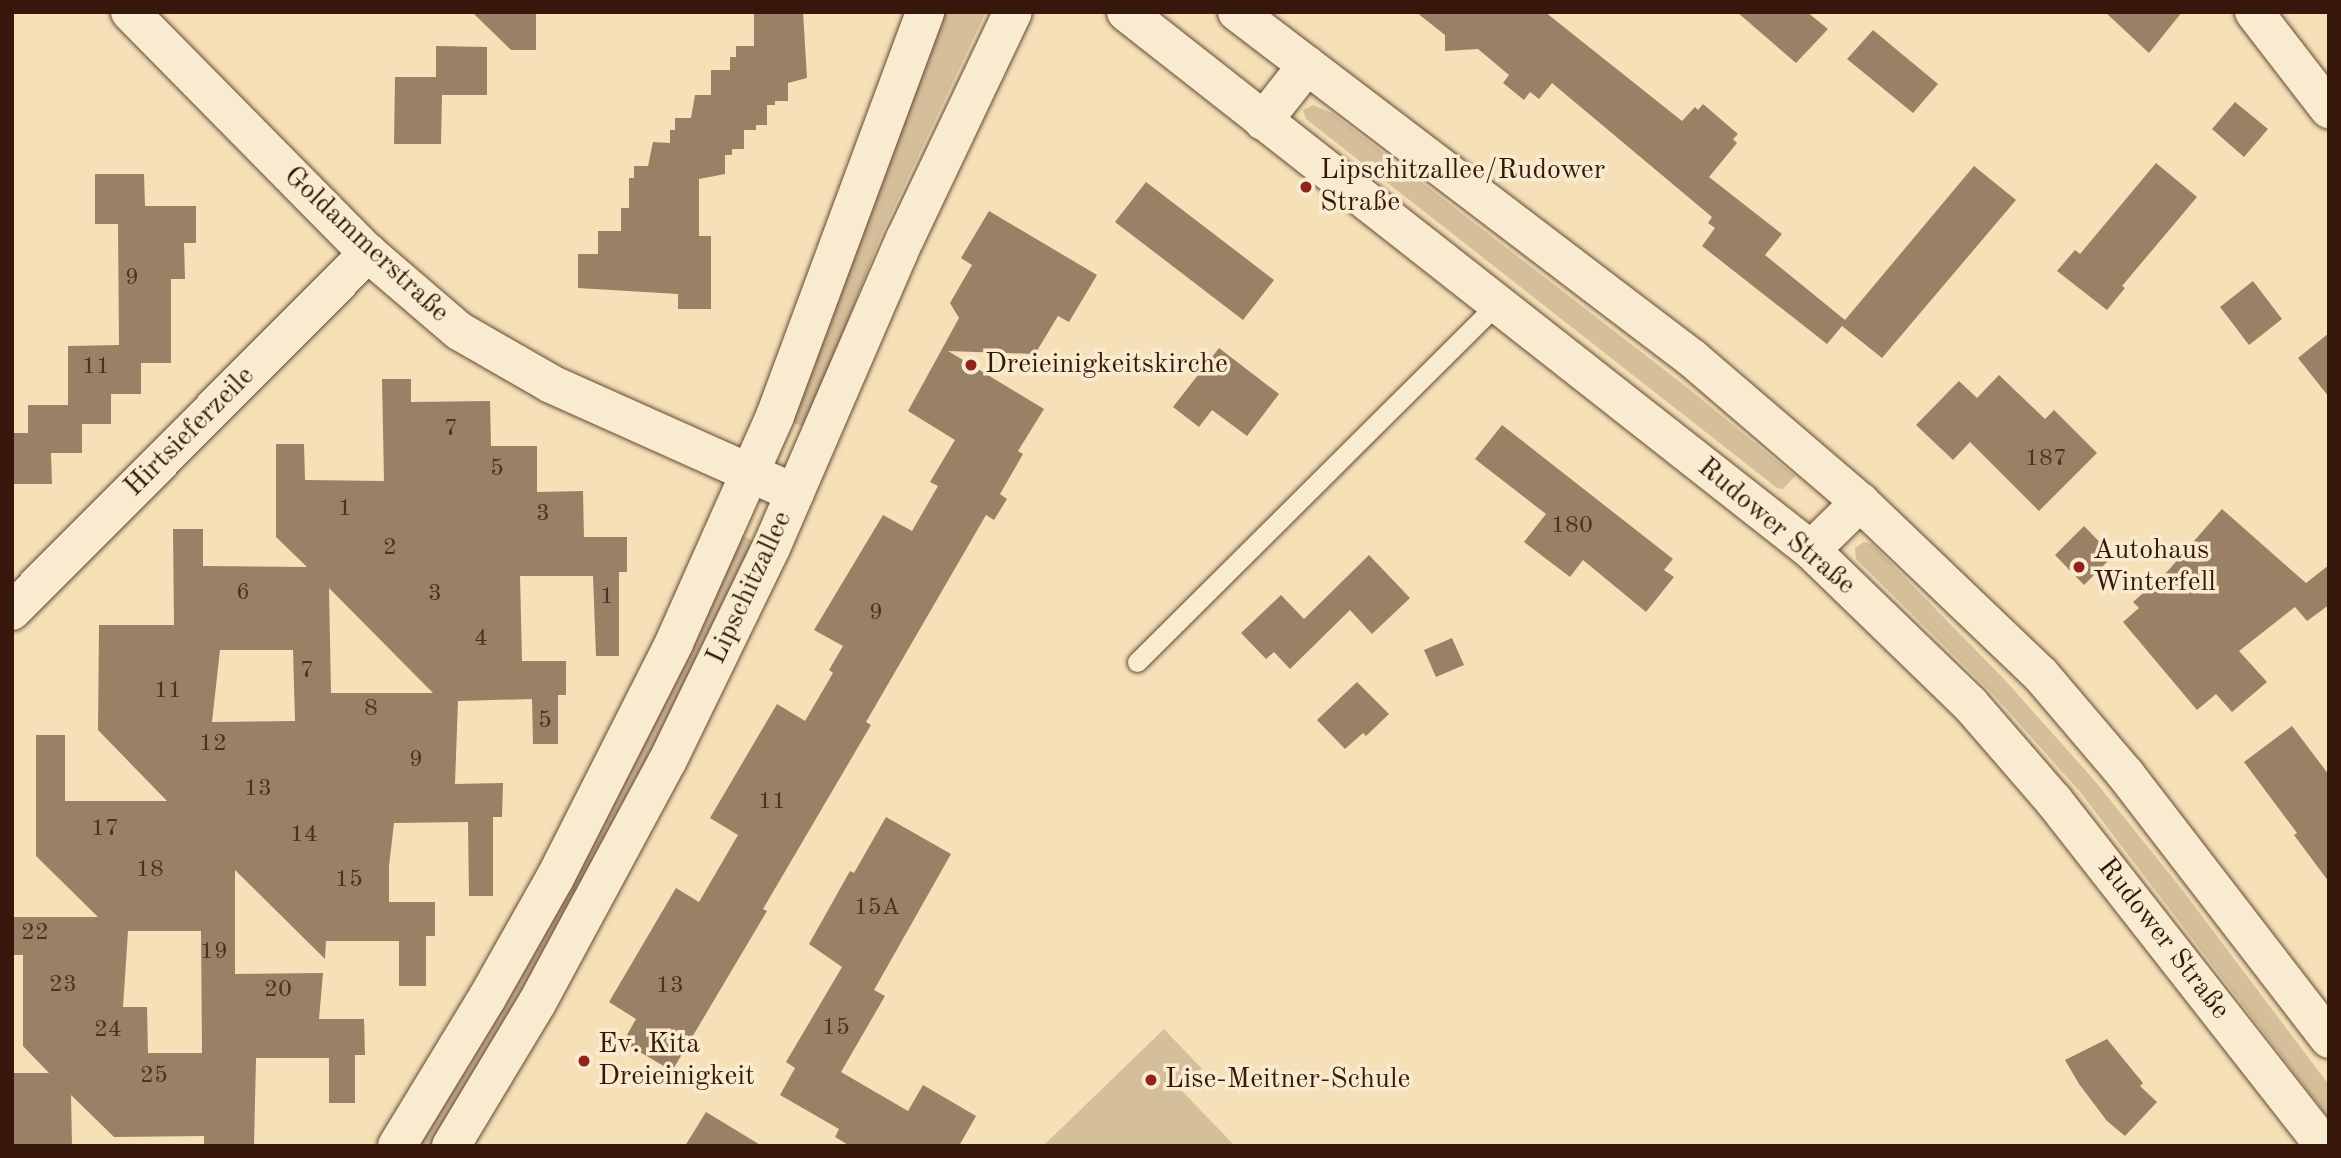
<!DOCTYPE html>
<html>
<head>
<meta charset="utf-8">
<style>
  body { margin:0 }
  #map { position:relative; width:2341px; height:1158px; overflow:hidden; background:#f5e0b7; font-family:"Old Standard TT",serif }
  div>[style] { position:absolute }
  .green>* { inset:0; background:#d5be9a }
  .building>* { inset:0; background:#9a8064 }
  .roads { filter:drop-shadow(0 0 2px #664935) drop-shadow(0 0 2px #664935) }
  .service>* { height:19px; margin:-9.5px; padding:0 9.5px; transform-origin:9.5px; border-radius:9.5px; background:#f8ebd0 }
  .minor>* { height:38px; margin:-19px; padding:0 19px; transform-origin:19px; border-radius:19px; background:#f8ebd0 }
  .tertiary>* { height:38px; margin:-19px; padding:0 19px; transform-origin:19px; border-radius:19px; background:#f8ebd0 }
  .secondary>* { height:38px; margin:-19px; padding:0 19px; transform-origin:19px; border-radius:19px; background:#f8ebd0 }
  .dots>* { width:19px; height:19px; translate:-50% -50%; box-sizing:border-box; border:4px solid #f8ebd0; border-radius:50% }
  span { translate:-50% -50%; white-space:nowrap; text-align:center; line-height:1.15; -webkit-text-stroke:7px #f8ebd0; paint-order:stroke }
  .number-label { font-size:24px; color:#503120 }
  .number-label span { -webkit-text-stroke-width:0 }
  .poi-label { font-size:28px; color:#37170a }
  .left { translate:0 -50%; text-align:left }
  .street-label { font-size:28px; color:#37170a }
  .frame { position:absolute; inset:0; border:14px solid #37170a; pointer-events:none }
</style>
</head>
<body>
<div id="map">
  <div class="green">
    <i style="clip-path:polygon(943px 12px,986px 12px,881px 235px,807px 428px,789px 421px)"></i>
    <i style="clip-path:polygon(1313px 105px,1332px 113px,1684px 385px,1795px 476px,1783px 489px,1777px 488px,1306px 119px,1303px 110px)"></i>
    <i style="clip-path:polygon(740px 534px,755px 542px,621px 818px,434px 1146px,417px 1146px)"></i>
    <i style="clip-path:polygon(1864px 542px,1872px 544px,2004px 679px,2095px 781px,2180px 887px,2329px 1085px,2329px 1118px,2081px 793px,1991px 692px,1856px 559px,1855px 548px)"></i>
    <i style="clip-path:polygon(1164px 1029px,1202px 1069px,1181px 1090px,1235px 1146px,1043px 1146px)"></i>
  </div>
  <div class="building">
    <i style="clip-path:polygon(472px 12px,536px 12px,536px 50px,511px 50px)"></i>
    <i style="clip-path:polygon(754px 12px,803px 12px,807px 78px,788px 83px,788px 101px,775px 101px,775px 105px,767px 105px,767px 125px,756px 125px,756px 130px,744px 130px,744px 149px,732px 149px,732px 155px,725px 155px,725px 174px,699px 179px,699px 236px,711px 236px,711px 309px,678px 309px,678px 294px,578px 288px,578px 254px,598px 254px,598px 231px,621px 231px,621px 208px,629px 208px,629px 178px,634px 178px,634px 166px,648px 166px,653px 142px,670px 143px,670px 130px,675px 130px,675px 118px,691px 118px,695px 95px,711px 95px,711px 70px,730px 70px,730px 57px,736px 57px,736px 46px,754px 46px)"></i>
    <i style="clip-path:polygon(1416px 12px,1545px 12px,1682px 121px,1695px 107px,1698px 110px,1703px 104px,1738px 134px,1733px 139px,1737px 143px,1709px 177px,1782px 234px,1765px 255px,1845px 320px,1974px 166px,2016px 200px,1882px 358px,1842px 326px,1827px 344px,1702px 246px,1715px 228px,1708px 223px,1712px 217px,1552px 83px,1539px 99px,1530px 92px,1524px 100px,1503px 83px,1509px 75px,1478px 49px,1445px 51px,1445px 35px)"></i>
    <i style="clip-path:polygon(1737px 12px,1807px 12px,1828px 29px,1796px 63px)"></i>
    <i style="clip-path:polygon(2105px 12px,2182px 12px,2149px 53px)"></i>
    <i style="clip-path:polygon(1873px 30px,1938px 84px,1913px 113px,1847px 59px)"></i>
    <i style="clip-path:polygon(436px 46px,487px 47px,487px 95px,442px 95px,441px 144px,394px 144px,395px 77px,436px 77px)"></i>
    <i style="clip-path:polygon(2235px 102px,2268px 129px,2244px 157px,2212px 129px)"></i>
    <i style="clip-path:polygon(2156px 163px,2197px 197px,2122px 286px,2125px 288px,2107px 310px,2057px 271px,2075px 250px,2080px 254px)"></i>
    <i style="clip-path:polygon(95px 174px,144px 174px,145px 206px,196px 206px,196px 243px,184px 243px,185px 279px,171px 279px,171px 363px,141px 363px,141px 394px,111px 394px,111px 424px,82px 424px,82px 453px,51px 453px,52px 484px,12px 484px,12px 433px,28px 433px,28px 405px,68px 405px,68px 346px,119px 345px,118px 224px,95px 224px)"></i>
    <i style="clip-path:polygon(1146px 182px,1274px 280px,1243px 320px,1115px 222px)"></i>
    <i style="clip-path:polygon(989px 211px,1097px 275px,1069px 322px,1058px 316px,1035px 354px,948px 351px,1044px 409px,1018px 451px,1023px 454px,1000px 494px,1007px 499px,994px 520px,986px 515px,866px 722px,871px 725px,763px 909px,767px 911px,672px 1071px,623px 1042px,636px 1019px,609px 1002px,676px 888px,699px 902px,738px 835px,710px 818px,777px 704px,805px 721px,833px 673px,829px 670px,843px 646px,814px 630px,883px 515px,912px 531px,938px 486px,930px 482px,955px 440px,908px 411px,959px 318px,950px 303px,972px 265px,961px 258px)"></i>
    <i style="clip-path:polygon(2253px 281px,2282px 319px,2249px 345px,2220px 307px)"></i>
    <i style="clip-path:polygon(2329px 333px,2329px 397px,2298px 358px)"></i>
    <i style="clip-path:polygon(1219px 348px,1279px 394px,1247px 436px,1212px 410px,1199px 427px,1173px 407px)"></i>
    <i style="clip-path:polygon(1999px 375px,2045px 419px,2054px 410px,2097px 453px,2039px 511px,1970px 442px,1953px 460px,1916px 425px,1959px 381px,1977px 398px)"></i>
    <i style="clip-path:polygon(evenodd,382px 379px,411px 379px,411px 402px,490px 401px,491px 446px,537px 446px,537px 492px,583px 491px,584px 537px,627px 537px,627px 572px,619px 572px,619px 656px,596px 656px,593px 576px,520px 576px,522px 661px,566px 661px,566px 695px,558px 695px,558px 744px,533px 744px,532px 699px,458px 701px,455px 784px,503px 783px,502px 817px,493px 817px,493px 896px,469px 896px,468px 822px,394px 823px,389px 866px,389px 902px,435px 902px,435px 936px,426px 936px,426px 986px,399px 986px,399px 941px,326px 941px,325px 959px,235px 870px,235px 974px,323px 973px,319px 1019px,364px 1019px,365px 1055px,355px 1055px,355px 1103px,329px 1103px,329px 1058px,256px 1058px,254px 1146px,204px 1146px,204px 1136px,114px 1137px,71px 1095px,72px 1146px,12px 1146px,12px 1073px,49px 1073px,23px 1046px,23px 955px,12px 955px,12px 917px,98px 917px,36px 856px,36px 735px,65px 735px,65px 801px,167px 801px,98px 730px,99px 625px,174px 625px,173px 529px,203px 529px,203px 566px,307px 567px,276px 537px,276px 444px,304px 444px,305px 480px,384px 481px,382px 379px,329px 588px,433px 693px,331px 693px,329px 588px,382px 379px,220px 650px,293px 650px,295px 721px,212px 722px,220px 650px,382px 379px,128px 931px,201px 931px,202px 1053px,148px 1053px,147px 1007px,123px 1007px,128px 931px)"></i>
    <i style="clip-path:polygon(1502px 425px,1673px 559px,1664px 570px,1674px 577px,1646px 612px,1583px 560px,1570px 577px,1524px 542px,1546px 514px,1475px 459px)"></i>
    <i style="clip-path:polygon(2222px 509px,2306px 583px,2329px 565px,2329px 605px,2307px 621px,2295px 607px,2239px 651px,2267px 682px,2232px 712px,2216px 694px,2197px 710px,2123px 622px,2139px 608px,2133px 602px,2166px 573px)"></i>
    <i style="clip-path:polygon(2084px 526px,2113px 556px,2084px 585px,2055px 555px)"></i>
    <i style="clip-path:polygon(1369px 555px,1410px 598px,1372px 634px,1350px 610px,1290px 669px,1274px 652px,1266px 659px,1241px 633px,1281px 595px,1304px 619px)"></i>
    <i style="clip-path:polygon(1452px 638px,1464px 665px,1436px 677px,1424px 650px)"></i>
    <i style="clip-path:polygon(1357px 682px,1389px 714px,1366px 736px,1363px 733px,1345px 749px,1317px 720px)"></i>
    <i style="clip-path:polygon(2292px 726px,2329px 775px,2329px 882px,2294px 835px,2297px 833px,2244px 762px)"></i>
    <i style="clip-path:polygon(886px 817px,951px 854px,874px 990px,885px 996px,841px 1072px,908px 1111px,923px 1085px,976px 1116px,959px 1146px,850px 1146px,835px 1137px,839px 1129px,780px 1095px,795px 1068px,786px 1062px,842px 967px,809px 944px,850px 871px,854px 873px)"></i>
    <i style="clip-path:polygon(2107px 1039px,2143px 1083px,2140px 1086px,2157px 1102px,2125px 1136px,2107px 1121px,2079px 1084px,2065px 1060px)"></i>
    <i style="clip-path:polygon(706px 1112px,762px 1146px,685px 1146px)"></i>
  </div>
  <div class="roads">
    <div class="service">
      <i style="left:1137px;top:662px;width:508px;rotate:-44.84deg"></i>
    </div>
    <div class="minor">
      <i style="left:130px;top:12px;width:339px;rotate:45.4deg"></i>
      <i style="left:368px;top:253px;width:120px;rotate:40.6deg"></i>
      <i style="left:459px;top:331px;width:106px;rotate:29.9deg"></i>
      <i style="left:551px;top:384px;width:267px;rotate:24.1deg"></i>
      <i style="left:2254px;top:12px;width:123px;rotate:52.3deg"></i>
      <i style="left:12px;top:611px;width:505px;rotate:-45.16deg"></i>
    </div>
    <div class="tertiary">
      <i style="left:397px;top:1146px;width:173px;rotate:-58.7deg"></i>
      <i style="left:487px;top:998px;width:138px;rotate:-60.5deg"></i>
      <i style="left:555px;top:878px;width:263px;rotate:-63.1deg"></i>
      <i style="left:674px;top:643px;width:248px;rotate:-66deg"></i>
      <i style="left:775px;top:416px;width:431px;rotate:-69.6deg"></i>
      <i style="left:451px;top:1146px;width:167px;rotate:-59deg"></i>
      <i style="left:537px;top:1003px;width:274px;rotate:-61.7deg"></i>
      <i style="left:667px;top:762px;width:238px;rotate:-64.1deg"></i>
      <i style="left:771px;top:548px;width:337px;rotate:-66.6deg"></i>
      <i style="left:905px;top:239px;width:251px;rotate:-64.6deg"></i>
    </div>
    <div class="secondary">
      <i style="left:1126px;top:12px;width:871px;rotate:38.15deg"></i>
      <i style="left:1811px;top:550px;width:221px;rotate:44.1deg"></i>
      <i style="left:1970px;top:704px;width:128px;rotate:49.1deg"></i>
      <i style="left:2054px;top:801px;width:439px;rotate:51.9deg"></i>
      <i style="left:1237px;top:12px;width:573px;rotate:37.27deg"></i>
      <i style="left:1693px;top:359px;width:220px;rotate:40.6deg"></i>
      <i style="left:1860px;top:502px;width:250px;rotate:43.7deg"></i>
      <i style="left:2041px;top:675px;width:131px;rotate:49.6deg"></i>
      <i style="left:2126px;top:775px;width:333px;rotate:52.4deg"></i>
      <i style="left:1263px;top:121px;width:71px;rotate:-51.8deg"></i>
      <i style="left:1811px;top:550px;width:69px;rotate:-44.4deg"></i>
    </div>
  </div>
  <div class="dots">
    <i style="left:1306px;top:187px;background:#8f2418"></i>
    <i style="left:971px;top:365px;background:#8f2418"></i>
    <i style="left:2079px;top:567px;background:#8f2418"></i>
    <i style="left:584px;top:1061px;background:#8f2418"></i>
    <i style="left:1151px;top:1080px;background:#8f2418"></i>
  </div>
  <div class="number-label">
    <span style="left:132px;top:279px">9</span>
    <span style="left:96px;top:368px">11</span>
    <span style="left:451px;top:430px">7</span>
    <span style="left:2046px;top:460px">187</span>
    <span style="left:497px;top:470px">5</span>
    <span style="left:345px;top:510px">1</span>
    <span style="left:543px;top:515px">3</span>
    <span style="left:1572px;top:527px">180</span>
    <span style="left:390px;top:549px">2</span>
    <span style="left:243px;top:594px">6</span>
    <span style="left:435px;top:595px">3</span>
    <span style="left:607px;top:598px">1</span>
    <span style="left:876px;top:614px">9</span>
    <span style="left:481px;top:640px">4</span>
    <span style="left:307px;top:672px">7</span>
    <span style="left:168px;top:692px">11</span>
    <span style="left:371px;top:710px">8</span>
    <span style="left:545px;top:722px">5</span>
    <span style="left:213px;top:745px">12</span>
    <span style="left:416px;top:761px">9</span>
    <span style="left:258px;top:790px">13</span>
    <span style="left:772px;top:803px">11</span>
    <span style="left:105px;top:830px">17</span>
    <span style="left:304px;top:836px">14</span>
    <span style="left:150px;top:871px">18</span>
    <span style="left:349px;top:881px">15</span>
    <span style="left:877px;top:909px">15A</span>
    <span style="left:35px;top:934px">22</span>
    <span style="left:214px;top:953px">19</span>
    <span style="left:63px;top:986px">23</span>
    <span style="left:670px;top:987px">13</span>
    <span style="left:278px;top:991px">20</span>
    <span style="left:836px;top:1029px">15</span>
    <span style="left:108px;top:1031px">24</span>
    <span style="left:154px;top:1077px">25</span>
  </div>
  <div class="poi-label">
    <span class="left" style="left:1320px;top:187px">Lipschitzallee/Rudower<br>Straße</span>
    <span class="left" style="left:985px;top:365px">Dreieinigkeitskirche</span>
    <span class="left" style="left:2093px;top:567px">Autohaus<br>Winterfell</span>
    <span class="left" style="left:598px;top:1061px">Ev. Kita<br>Dreieinigkeit</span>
    <span class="left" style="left:1165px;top:1080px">Lise-Meitner-Schule</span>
  </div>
  <div class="street-label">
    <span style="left:366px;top:245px;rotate:43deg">Goldammerstraße</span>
    <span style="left:190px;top:432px;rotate:-45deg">Hirtsieferzeile</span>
    <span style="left:1776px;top:527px;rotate:40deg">Rudower Straße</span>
    <span style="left:750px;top:588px;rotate:-65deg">Lipschitzallee</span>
    <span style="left:2163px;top:939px;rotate:52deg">Rudower Straße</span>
  </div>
  <div class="frame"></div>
</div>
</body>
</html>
